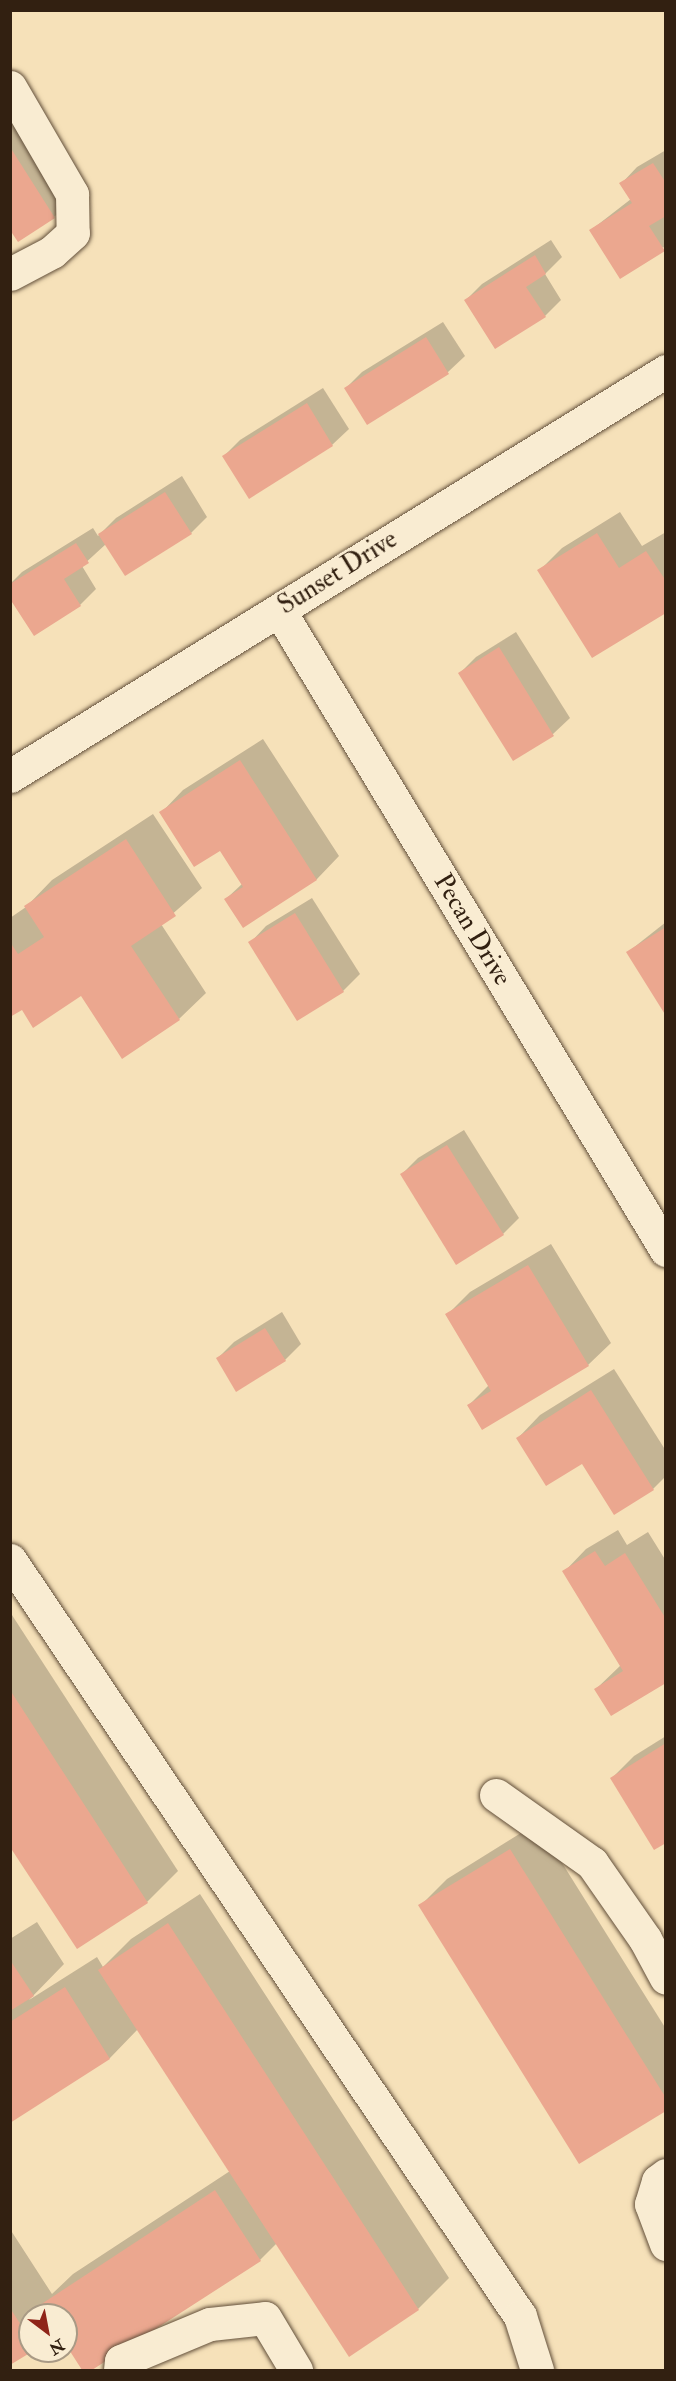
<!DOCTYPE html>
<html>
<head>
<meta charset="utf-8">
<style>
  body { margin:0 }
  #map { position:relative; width:676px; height:2381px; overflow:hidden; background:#f6e1b9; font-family:"IM FELL Double Pica",serif }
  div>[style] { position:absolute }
  .shadow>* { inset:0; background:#0003 }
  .building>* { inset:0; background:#eba78f }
  .roads { filter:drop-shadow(0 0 2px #63503b) drop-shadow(0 0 2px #63503b) }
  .minor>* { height:33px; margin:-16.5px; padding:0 16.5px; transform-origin:16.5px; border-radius:16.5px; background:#f9ecd2 }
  span { translate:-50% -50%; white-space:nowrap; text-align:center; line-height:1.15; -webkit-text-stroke:5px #f9ecd2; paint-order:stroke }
  .street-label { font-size:26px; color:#322011 }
  .frame { position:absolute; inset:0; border:12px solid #322011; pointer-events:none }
  .north { position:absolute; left:18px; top:2303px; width:60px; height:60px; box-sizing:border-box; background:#f9ecd2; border:2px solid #a99a85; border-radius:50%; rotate:148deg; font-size:16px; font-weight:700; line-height:24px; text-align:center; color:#322011 }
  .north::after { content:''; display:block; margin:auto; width:21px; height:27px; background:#8f2418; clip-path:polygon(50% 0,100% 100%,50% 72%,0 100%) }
</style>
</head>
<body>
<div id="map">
  <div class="shadow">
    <i style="clip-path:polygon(10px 89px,77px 195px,54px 217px,10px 227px)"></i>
    <i style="clip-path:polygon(666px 150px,666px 248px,591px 230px,631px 199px,621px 184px,637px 167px)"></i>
    <i style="clip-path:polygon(551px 240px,562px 257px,545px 274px,561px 300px,545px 316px,466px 300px,482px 284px)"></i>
    <i style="clip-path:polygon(443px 322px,465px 356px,448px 372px,368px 423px,346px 388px,362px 372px)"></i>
    <i style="clip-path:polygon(323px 388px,349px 429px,332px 445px,249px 497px,224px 456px,240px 440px)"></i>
    <i style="clip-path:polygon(182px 476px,207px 517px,191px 533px,106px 544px,82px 566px,96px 589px,80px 605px,10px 584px,22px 572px,93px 528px,98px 536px,116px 518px)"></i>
    <i style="clip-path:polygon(620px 512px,642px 546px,666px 532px,666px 611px,539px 571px,562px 548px)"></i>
    <i style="clip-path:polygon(516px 632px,570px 718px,553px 734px,513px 759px,460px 673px,476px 657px)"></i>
    <i style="clip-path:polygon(263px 739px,339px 856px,317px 879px,244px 926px,226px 899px,243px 883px,220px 849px,161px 813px,183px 790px)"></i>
    <i style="clip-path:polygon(153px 814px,202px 888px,161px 924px,206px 993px,179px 1019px,81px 994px,22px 1008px,10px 1015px,10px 918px,26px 907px,52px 880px)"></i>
    <i style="clip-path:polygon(312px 898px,360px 974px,343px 991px,298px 1019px,250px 943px,266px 926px)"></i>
    <i style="clip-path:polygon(666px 922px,666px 1013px,628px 952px)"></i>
    <i style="clip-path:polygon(464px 1130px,519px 1218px,503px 1234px,402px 1174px,418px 1158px)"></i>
    <i style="clip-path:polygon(551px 1244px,611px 1343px,588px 1365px,469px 1405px,489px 1385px,447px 1315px,470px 1292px)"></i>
    <i style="clip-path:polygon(282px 1312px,301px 1344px,285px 1360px,218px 1358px,234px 1342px)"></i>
    <i style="clip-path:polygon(614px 1369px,666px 1451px,666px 1476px,653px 1489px,518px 1438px,540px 1415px)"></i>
    <i style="clip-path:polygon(618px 1530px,627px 1545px,648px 1532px,666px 1561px,666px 1682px,596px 1689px,621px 1665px,564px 1572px,586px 1549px)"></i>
    <i style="clip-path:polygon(10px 1612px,178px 1871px,147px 1902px,10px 1844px)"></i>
    <i style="clip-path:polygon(666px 1736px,666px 1841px,611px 1779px,634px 1756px)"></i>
    <i style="clip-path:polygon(537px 1823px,666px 2029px,666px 2110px,420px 1906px,447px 1879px)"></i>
    <i style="clip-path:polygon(200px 1894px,449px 2278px,418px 2309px,277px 2243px,260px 2260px,89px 2370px,84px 2370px,66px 2343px,66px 2315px,30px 2315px,30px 2351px,10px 2364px,10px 2229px,52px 2294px,73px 2274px,230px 2171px,138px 2029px,110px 2058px,10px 2121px,10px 1939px,37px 1922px,64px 1964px,29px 2000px,97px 1957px,103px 1967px,131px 1939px)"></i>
  </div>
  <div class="building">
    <i style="clip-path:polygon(10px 147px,55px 218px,18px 242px,10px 230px)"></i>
    <i style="clip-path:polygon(653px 163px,666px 183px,666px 216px,649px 226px,665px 251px,620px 279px,589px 230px,632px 203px,619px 183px)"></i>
    <i style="clip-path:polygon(535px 255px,546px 274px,526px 287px,546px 317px,495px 349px,464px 300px)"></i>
    <i style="clip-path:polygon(426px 337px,449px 374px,367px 425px,344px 388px)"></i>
    <i style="clip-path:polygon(307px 403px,333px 446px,249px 499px,222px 456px)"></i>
    <i style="clip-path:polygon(165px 492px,192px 534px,125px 576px,98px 534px)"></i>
    <i style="clip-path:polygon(597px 533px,619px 568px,646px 551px,666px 581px,666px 613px,592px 658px,537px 570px)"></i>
    <i style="clip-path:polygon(76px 543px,89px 563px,64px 579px,81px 606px,34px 636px,10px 599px,10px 584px)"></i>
    <i style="clip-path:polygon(499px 647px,554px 736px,513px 761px,458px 673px)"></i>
    <i style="clip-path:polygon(240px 760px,317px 880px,243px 928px,224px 899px,243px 887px,220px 851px,194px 867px,159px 812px)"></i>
    <i style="clip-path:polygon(126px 839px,176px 916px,131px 946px,180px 1020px,122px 1059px,81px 996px,33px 1028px,22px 1010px,10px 1017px,10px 942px,18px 954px,44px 937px,24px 906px)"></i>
    <i style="clip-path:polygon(295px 913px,344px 992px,297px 1021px,248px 942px)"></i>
    <i style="clip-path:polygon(666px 927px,666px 1016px,626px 952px)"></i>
    <i style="clip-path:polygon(447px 1145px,504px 1235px,456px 1265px,400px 1174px)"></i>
    <i style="clip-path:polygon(528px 1265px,589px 1366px,482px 1430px,467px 1405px,491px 1391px,445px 1314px)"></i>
    <i style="clip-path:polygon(265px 1328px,286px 1361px,236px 1392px,216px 1358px)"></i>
    <i style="clip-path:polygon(591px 1390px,654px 1490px,614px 1515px,582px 1464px,546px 1486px,516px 1438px)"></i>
    <i style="clip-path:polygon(595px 1551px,605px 1566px,625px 1553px,666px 1619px,666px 1683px,611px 1716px,594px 1689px,623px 1671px,562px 1571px)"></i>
    <i style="clip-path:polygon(10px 1690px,148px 1903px,77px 1949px,10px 1847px)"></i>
    <i style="clip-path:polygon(666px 1743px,666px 1843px,654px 1850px,610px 1778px)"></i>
    <i style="clip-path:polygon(510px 1849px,666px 2098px,666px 2111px,579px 2164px,418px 1905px)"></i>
    <i style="clip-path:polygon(168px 1923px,419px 2310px,349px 2357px,98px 1970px)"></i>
    <i style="clip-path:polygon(10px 1960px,34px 1996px,10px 2011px)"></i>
    <i style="clip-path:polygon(65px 1987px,110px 2059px,10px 2123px,10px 2022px)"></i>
    <i style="clip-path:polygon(215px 2190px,261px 2261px,92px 2370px,82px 2370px,66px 2345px,66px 2315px,46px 2315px,40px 2305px)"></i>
    <i style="clip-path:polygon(10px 2308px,30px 2339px,33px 2351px,10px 2365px)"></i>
  </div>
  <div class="roads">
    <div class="minor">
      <i style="left:10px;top:87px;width:124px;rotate:59.9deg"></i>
      <i style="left:72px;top:194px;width:39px;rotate:89deg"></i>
      <i style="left:73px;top:233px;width:28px;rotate:138deg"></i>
      <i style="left:52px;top:252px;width:47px;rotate:152.4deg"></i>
      <i style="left:279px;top:610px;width:748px;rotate:58.84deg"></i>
      <i style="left:10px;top:776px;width:771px;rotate:-31.69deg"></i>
      <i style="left:10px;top:1560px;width:912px;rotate:56deg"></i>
      <i style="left:520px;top:2316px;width:57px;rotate:72.5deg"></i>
      <i style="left:496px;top:1795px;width:118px;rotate:35.3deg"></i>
      <i style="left:592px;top:1863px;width:93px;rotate:55.1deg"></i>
      <i style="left:645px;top:1939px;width:44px;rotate:61.7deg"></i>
      <i style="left:666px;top:2175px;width:10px;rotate:143deg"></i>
      <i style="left:658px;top:2181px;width:24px;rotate:107deg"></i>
      <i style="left:651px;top:2204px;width:43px;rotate:69.4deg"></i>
      <i style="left:120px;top:2370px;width:9px;rotate:-84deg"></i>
      <i style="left:121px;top:2361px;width:96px;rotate:-22.6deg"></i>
      <i style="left:210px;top:2324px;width:55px;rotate:-6.2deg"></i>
      <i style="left:265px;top:2318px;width:61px;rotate:59.2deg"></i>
    </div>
  </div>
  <div class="street-label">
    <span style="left:338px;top:573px;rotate:-32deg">Sunset Drive</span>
    <span style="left:472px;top:930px;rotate:59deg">Pecan Drive</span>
  </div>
  <div class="frame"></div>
  <div class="north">N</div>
</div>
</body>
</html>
